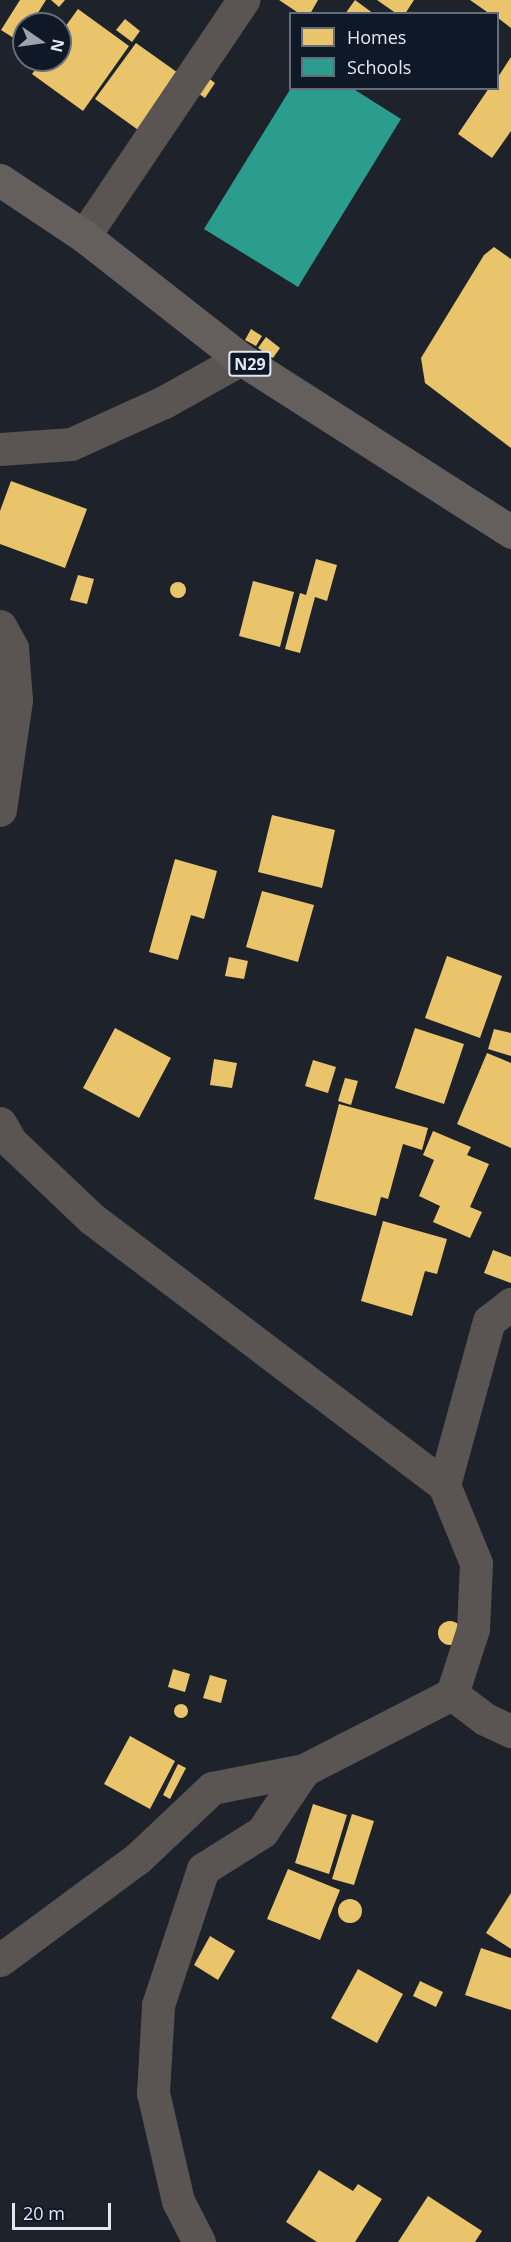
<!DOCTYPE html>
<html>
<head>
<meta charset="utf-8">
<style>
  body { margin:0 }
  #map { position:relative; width:511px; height:2242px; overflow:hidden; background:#1e222a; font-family:"Open Sans",sans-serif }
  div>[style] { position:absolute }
  .homes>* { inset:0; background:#e9c46a }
  .round { border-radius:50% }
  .schools>* { inset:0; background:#2a9d8f }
  .street>* { height:33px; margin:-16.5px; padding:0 16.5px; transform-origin:16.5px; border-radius:16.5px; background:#5a5452 }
  .primary>* { height:33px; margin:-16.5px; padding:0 16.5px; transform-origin:16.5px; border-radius:16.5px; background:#645e5d }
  span { translate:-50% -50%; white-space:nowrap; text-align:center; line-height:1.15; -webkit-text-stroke:6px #0f1826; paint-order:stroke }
  .shield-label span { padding:2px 4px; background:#0f1826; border:2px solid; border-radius:4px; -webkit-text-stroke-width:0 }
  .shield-label { font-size:16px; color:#e2e9f4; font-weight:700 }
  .legend { position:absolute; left:289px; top:12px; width:210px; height:78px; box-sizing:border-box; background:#0f1826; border:2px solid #636c78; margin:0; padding:8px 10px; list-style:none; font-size:18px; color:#e2e9f4 }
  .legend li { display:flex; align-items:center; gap:12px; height:30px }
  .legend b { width:30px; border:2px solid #636c78 }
  .north { position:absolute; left:12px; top:12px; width:60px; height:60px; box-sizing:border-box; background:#0f1826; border:2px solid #636c78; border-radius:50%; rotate:103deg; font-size:16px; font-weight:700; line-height:24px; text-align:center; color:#e2e9f4 }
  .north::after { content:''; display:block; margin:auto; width:21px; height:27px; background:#9da3ad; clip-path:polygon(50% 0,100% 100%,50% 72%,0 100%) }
  .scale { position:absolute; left:12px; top:2203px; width:99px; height:27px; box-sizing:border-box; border:3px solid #e2e9f4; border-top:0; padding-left:8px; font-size:18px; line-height:21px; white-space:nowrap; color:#e2e9f4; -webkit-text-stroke:4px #0f1826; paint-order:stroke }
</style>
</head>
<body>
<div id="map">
  <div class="homes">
    <i style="clip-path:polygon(20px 0,46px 0,31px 24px,24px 24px,20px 42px,1px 30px)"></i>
    <i style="clip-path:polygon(51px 0,65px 0,59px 7px)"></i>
    <i style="clip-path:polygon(279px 0,318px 0,310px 14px,300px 14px)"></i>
    <i style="clip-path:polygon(355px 0,374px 14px,345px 14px)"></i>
    <i style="clip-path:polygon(377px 0,414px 0,405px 14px,397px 14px)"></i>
    <i style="clip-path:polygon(470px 0,511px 0,511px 28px,498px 18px,498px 14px,490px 14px)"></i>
    <i style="clip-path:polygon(78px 9px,129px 46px,83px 111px,32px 74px,42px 60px,60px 60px,60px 34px)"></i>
    <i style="clip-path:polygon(125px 19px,140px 31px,132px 42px,116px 30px)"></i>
    <i style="clip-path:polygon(136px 43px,188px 80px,148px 137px,95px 99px)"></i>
    <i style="clip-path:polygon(511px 57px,511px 131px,492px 158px,458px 134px,489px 88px,498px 88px,498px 77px)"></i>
    <i style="clip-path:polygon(200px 72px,215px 83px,205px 98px,189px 87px)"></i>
    <i style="clip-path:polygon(494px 247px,511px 259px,511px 448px,425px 383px,421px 358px,484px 255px)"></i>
    <i style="clip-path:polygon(251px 329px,262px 336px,256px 346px,245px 340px)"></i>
    <i style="clip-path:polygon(266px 337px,280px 348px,273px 358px,258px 348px)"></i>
    <i style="clip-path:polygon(11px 481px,87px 509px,65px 568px,0 544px,0 511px)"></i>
    <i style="clip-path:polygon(316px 559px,337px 565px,327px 601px,315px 597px,300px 653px,285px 649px,300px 593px,306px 595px)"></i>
    <i style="clip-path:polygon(78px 575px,94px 579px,87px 604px,70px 600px)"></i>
    <i style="clip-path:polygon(253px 581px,294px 592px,280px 647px,239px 636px)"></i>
    <i class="round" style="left:170px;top:582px;width:16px;height:16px"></i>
    <i style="clip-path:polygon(272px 815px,335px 830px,322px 888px,258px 872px)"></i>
    <i style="clip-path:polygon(175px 859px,217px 871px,204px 919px,191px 915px,178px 960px,149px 952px)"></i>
    <i style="clip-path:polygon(262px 891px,314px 905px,298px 962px,246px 947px)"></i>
    <i style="clip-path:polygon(447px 956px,502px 976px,480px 1038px,425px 1018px)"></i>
    <i style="clip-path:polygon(229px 957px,248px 961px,244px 979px,225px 976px)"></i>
    <i style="clip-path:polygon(115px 1028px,171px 1058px,139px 1118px,83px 1088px)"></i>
    <i style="clip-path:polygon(415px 1028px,464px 1044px,444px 1104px,395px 1088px)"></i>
    <i style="clip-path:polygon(494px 1029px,511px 1033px,511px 1056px,488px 1049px)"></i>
    <i style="clip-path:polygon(487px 1053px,511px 1063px,511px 1148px,457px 1124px)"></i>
    <i style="clip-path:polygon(214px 1059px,237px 1063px,232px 1088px,210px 1085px)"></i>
    <i style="clip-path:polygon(313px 1060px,336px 1067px,328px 1093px,305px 1086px)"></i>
    <i style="clip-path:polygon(345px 1078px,358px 1081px,351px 1105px,338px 1101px)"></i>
    <i style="clip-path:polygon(339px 1104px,428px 1128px,422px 1150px,403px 1144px,388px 1199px,381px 1197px,376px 1216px,314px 1199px)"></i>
    <i style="clip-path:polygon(433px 1131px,471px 1147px,467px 1155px,489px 1164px,470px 1207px,482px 1212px,470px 1238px,433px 1222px,440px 1206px,419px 1196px,434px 1160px,423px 1155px)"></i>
    <i style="clip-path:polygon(383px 1221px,447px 1239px,437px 1274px,425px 1271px,412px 1316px,361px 1301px)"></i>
    <i style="clip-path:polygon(493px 1250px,511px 1257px,511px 1283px,484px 1273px)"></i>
    <i class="round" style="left:438px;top:1621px;width:24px;height:24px"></i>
    <i style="clip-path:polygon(173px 1669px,190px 1674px,185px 1692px,168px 1687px)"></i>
    <i style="clip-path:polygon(210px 1675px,227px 1680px,221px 1703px,203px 1698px)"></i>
    <i class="round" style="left:174px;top:1704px;width:14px;height:14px"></i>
    <i style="clip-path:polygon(130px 1736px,175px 1761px,150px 1809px,104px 1784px)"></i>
    <i style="clip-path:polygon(178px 1764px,186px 1768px,170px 1799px,163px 1795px)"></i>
    <i style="clip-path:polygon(313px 1804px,347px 1815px,329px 1874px,295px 1863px)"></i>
    <i style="clip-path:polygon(352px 1814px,374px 1821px,354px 1885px,332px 1879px)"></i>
    <i style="clip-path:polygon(288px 1869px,340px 1890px,320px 1940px,267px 1919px)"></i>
    <i style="clip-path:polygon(511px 1893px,511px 1949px,486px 1933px)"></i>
    <i class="round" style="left:338px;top:1899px;width:24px;height:24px"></i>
    <i style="clip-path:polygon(210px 1936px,235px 1951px,218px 1980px,194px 1965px)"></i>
    <i style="clip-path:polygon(481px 1948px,511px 1958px,511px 2010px,465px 1995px)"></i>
    <i style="clip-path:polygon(358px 1969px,403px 1994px,377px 2043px,331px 2018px)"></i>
    <i style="clip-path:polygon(420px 1981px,443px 1992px,436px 2007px,413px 1996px)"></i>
    <i style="clip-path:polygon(319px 2170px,353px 2191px,358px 2184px,382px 2199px,355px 2242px,317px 2242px,286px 2222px)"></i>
    <i style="clip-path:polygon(428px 2196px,482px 2231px,475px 2242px,398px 2242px)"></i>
  </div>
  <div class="schools">
    <i style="clip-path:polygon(291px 88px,352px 88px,401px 119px,298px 287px,204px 229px)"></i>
  </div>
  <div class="street">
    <i style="left:84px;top:236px;width:285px;rotate:-56deg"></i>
    <i style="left:0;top:449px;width:71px;rotate:-4deg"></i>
    <i style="left:71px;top:444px;width:102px;rotate:-24.3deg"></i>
    <i style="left:164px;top:402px;width:88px;rotate:-29.2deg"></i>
    <i style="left:0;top:626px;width:25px;rotate:61deg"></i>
    <i style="left:12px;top:648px;width:52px;rotate:85.6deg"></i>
    <i style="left:16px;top:700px;width:111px;rotate:98.3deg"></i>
    <i style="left:0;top:1123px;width:22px;rotate:60deg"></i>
    <i style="left:11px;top:1142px;width:110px;rotate:43.5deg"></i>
    <i style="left:91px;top:1218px;width:443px;rotate:37.1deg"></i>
    <i style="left:452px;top:1694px;width:41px;rotate:37.1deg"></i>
    <i style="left:485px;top:1719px;width:29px;rotate:25deg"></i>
    <i style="left:0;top:1960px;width:172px;rotate:-36.5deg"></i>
    <i style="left:138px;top:1858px;width:102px;rotate:-43.4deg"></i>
    <i style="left:212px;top:1788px;width:94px;rotate:-11.1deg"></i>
    <i style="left:304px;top:1770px;width:166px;rotate:-27.2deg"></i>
    <i style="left:452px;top:1694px;width:68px;rotate:-72.1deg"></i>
    <i style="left:473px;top:1629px;width:66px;rotate:-87.4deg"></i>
    <i style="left:476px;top:1563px;width:84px;rotate:-112.3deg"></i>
    <i style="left:444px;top:1485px;width:170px;rotate:-74.7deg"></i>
    <i style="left:489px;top:1321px;width:28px;rotate:-38deg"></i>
    <i style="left:199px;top:2242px;width:46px;rotate:-117.1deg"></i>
    <i style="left:178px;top:2201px;width:111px;rotate:-103deg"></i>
    <i style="left:153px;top:2093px;width:88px;rotate:-86.7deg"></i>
    <i style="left:158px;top:2005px;width:143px;rotate:-71.7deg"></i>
    <i style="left:203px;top:1869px;width:70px;rotate:-32.1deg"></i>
    <i style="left:262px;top:1832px;width:75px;rotate:-55.9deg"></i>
  </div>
  <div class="primary">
    <i style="left:0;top:180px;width:101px;rotate:33.7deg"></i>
    <i style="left:84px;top:236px;width:199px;rotate:38.1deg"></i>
    <i style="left:241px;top:359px;width:321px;rotate:32.6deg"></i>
  </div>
  <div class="shield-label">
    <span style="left:250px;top:364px">N29</span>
  </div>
  <ul class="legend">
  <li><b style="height:16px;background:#e9c46a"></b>Homes</li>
  <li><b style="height:16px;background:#2a9d8f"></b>Schools</li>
  </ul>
  <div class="north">N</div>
  <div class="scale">20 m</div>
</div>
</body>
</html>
